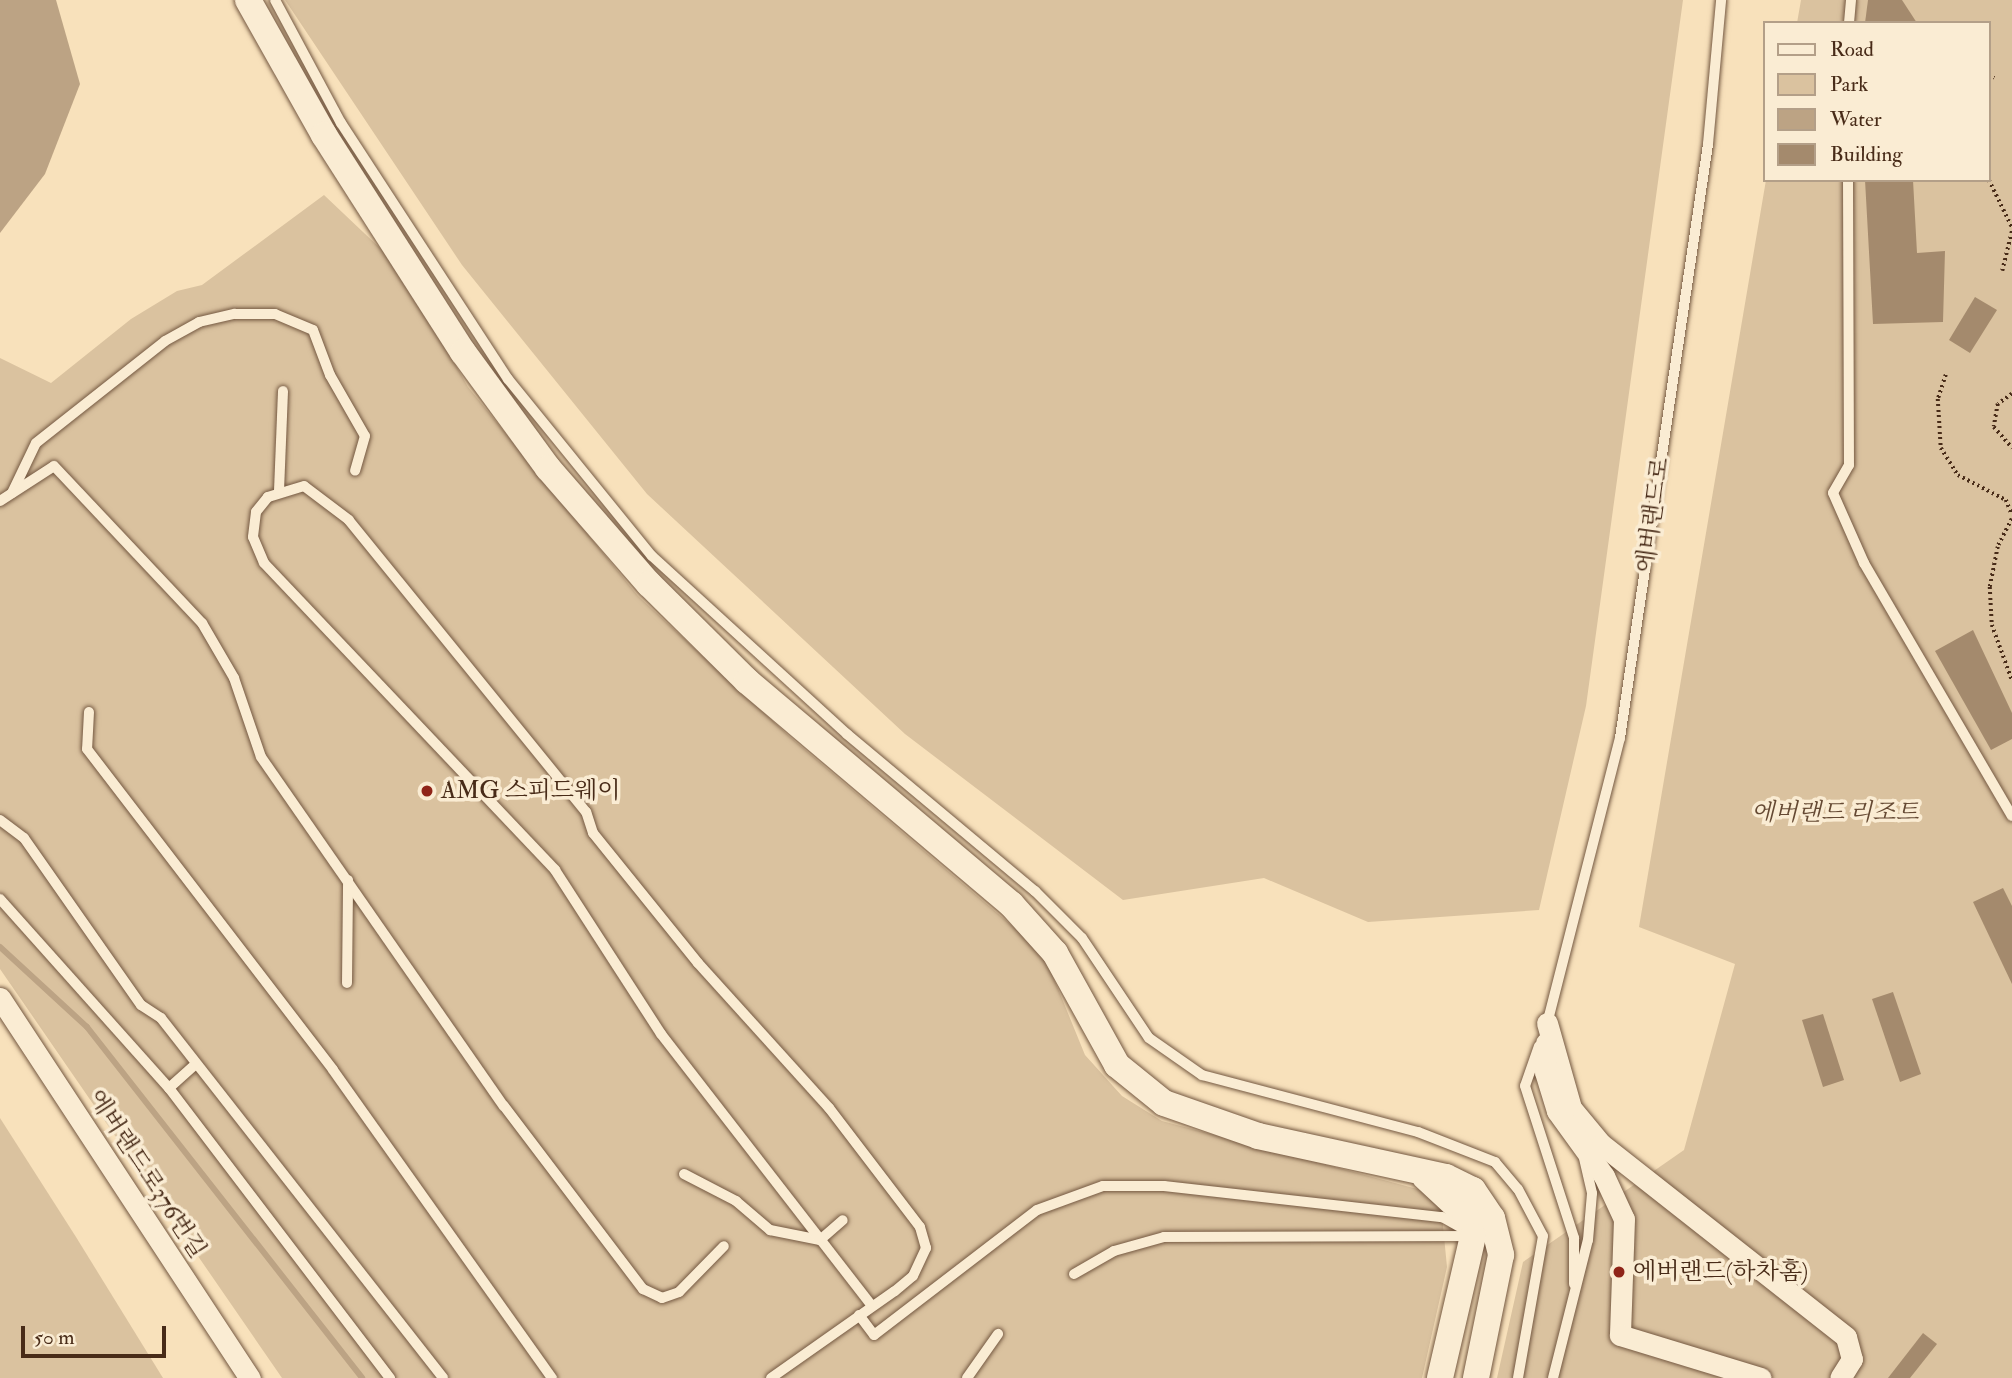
<!DOCTYPE html>
<html>
<head>
<meta charset="utf-8">
<style>
  body { margin:0 }
  #map { position:relative; width:2012px; height:1378px; overflow:hidden; background:#f8e1bb; font-family:"IM FELL Double Pica","Noto Serif KR",serif }
  div>[style] { position:absolute }
  .green>* { inset:0; background:#dac29f }
  .water>* { inset:0; background:#bca384 }
  .stream>* { height:6px; margin:-3px; padding:0 3px; transform-origin:3px; border-radius:3px; background:#bca384 }
  .building>* { inset:0; background:#a48a6d }
  .path>* { height:3.5px; margin-top:-1.75px; transform-origin:0; background:repeating-linear-gradient(90deg,#482b18 0 2px,transparent 0 5.5px) }
  .roads { filter:drop-shadow(0 0 2px #745841) drop-shadow(0 0 2px #745841) }
  .service>* { height:10px; margin:-5px; padding:0 5px; transform-origin:5px; border-radius:5px; background:#faecd3 }
  .minor>* { height:21px; margin:-10.5px; padding:0 10.5px; transform-origin:10.5px; border-radius:10.5px; background:#faecd3 }
  .tertiary>* { height:26px; margin:-13px; padding:0 13px; transform-origin:13px; border-radius:13px; background:#faecd3 }
  .dots>* { width:19px; height:19px; translate:-50% -50%; box-sizing:border-box; border:4px solid #faecd3; border-radius:50% }
  span { translate:-50% -50%; white-space:nowrap; text-align:center; line-height:1.15; -webkit-text-stroke:7px #faecd3; paint-order:stroke }
  .street-label { font-size:24px; color:#482b18 }
  .poi-label { font-size:24px; color:#482b18 }
  .left { translate:0 -50%; text-align:left }
  .park-label { font-size:24px; color:#654933; font-style:italic }
  .legend { position:absolute; left:1763px; top:21px; width:228px; height:161px; box-sizing:border-box; background:#faecd3; border:2px solid #b39f88; margin:0; padding:9px 12px; list-style:none; font-size:21px; color:#482b18 }
  .legend li { display:flex; align-items:center; gap:14px; height:35px }
  .legend b { width:35px; border:2px solid #b39f88 }
  .scale { position:absolute; left:21px; top:1326px; width:145px; height:32px; box-sizing:border-box; border:4px solid #482b18; border-top:0; padding-left:9px; font-size:21px; line-height:24px; white-space:nowrap; color:#482b18; -webkit-text-stroke:5px #faecd3; paint-order:stroke }
</style>
</head>
<body>
<div id="map">
  <div class="green">
    <i style="clip-path:polygon(285px 0,1683px 0,1586px 706px,1539px 910px,1368px 922px,1264px 878px,1123px 900px,905px 734px,647px 494px,462px 265px)"></i>
    <i style="clip-path:polygon(1801px 0,2012px 0,2012px 1378px,1497px 1378px,1523px 1262px,1684px 1150px,1735px 964px,1639px 927px,1766px 180px,1989px 180px,1989px 23px,1797px 23px)"></i>
    <i style="clip-path:polygon(324px 195px,401px 268px,468px 387px,638px 596px,790px 737px,1043px 952px,1085px 1055px,1122px 1096px,1162px 1121px,1440px 1195px,1447px 1267px,1422px 1378px,282px 1378px,0 969px,0 358px,51px 383px,131px 319px,177px 291px,202px 285px)"></i>
    <i style="clip-path:polygon(0 1118px,76px 1237px,163px 1378px,0 1378px)"></i>
  </div>
  <div class="water">
    <i style="clip-path:polygon(0 0,56px 0,80px 84px,45px 174px,0 233px)"></i>
  </div>
  <div class="stream">
    <i style="left:0;top:947px;width:118px;rotate:42.6deg"></i>
    <i style="left:87px;top:1027px;width:446px;rotate:51.9deg"></i>
  </div>
  <div class="building">
    <i style="clip-path:polygon(1868px 0,1902px 0,1917px 23px,1865px 23px)"></i>
    <i style="clip-path:polygon(1865px 180px,1913px 180px,1917px 253px,1945px 251px,1943px 322px,1873px 324px)"></i>
    <i style="clip-path:polygon(1975px 297px,1997px 310px,1970px 353px,1949px 340px)"></i>
    <i style="clip-path:polygon(1973px 630px,2012px 713px,2012px 739px,1991px 750px,1935px 651px)"></i>
    <i style="clip-path:polygon(2003px 888px,2012px 906px,2012px 984px,1973px 902px)"></i>
    <i style="clip-path:polygon(1893px 992px,1921px 1074px,1900px 1082px,1872px 999px)"></i>
    <i style="clip-path:polygon(1823px 1014px,1844px 1080px,1823px 1087px,1802px 1020px)"></i>
    <i style="clip-path:polygon(1923px 1333px,1937px 1344px,1910px 1378px,1888px 1378px)"></i>
  </div>
  <div class="path">
    <i style="left:1989px;top:75px;width:6px;rotate:31deg"></i>
    <i style="left:1989px;top:180px;width:52px;rotate:63.9deg"></i>
    <i style="left:2002px;top:271px;width:42px;rotate:-76.3deg"></i>
    <i style="left:1946px;top:375px;width:25px;rotate:108deg"></i>
    <i style="left:1938px;top:399px;width:49px;rotate:86.5deg"></i>
    <i style="left:1941px;top:448px;width:32px;rotate:58deg"></i>
    <i style="left:1958px;top:475px;width:54px;rotate:27.5deg"></i>
    <i style="left:2006px;top:500px;width:16px;rotate:68deg"></i>
    <i style="left:2012px;top:394px;width:17px;rotate:144deg"></i>
    <i style="left:1998px;top:404px;width:23px;rotate:100deg"></i>
    <i style="left:1994px;top:427px;width:28px;rotate:49deg"></i>
    <i style="left:2012px;top:519px;width:31px;rotate:117deg"></i>
    <i style="left:1998px;top:547px;width:41px;rotate:101.3deg"></i>
    <i style="left:1990px;top:587px;width:38px;rotate:87deg"></i>
    <i style="left:1992px;top:625px;width:59px;rotate:70deg"></i>
  </div>
  <div class="roads">
    <div class="service">
      <i style="left:275px;top:0;width:140px;rotate:61.8deg"></i>
      <i style="left:341px;top:123px;width:306px;rotate:56.9deg"></i>
      <i style="left:508px;top:379px;width:228px;rotate:50.9deg"></i>
      <i style="left:652px;top:556px;width:264px;rotate:42.4deg"></i>
      <i style="left:847px;top:734px;width:245px;rotate:39.9deg"></i>
      <i style="left:1035px;top:891px;width:66px;rotate:45deg"></i>
      <i style="left:1082px;top:938px;width:120px;rotate:56.2deg"></i>
      <i style="left:1149px;top:1038px;width:65px;rotate:34.9deg"></i>
      <i style="left:1202px;top:1075px;width:223px;rotate:14.8deg"></i>
      <i style="left:1418px;top:1132px;width:83px;rotate:21.3deg"></i>
      <i style="left:1495px;top:1162px;width:35px;rotate:50deg"></i>
      <i style="left:1518px;top:1189px;width:53px;rotate:62deg"></i>
      <i style="left:1543px;top:1236px;width:144px;rotate:100deg"></i>
      <i style="left:1849px;top:23px;width:23px;rotate:-85deg"></i>
      <i style="left:1848px;top:180px;width:285px;rotate:89.8deg"></i>
      <i style="left:1849px;top:465px;width:32px;rotate:120deg"></i>
      <i style="left:1833px;top:493px;width:77px;rotate:66.1deg"></i>
      <i style="left:1864px;top:563px;width:293px;rotate:59.7deg"></i>
      <i style="left:279px;top:491px;width:100px;rotate:-87.7deg"></i>
      <i style="left:12px;top:493px;width:55px;rotate:-64.4deg"></i>
      <i style="left:36px;top:443px;width:164px;rotate:-38.3deg"></i>
      <i style="left:165px;top:341px;width:39px;rotate:-29deg"></i>
      <i style="left:199px;top:322px;width:37px;rotate:-13deg"></i>
      <i style="left:235px;top:314px;width:40px"></i>
      <i style="left:275px;top:314px;width:41px;rotate:22.8deg"></i>
      <i style="left:313px;top:330px;width:48px;rotate:69.3deg"></i>
      <i style="left:330px;top:375px;width:70px;rotate:60.2deg"></i>
      <i style="left:365px;top:436px;width:36px;rotate:106deg"></i>
      <i style="left:0;top:501px;width:64px;rotate:-32.9deg"></i>
      <i style="left:54px;top:466px;width:216px;rotate:46.7deg"></i>
      <i style="left:202px;top:623px;width:64px;rotate:59.8deg"></i>
      <i style="left:234px;top:678px;width:83px;rotate:71.1deg"></i>
      <i style="left:261px;top:757px;width:425px;rotate:55.2deg"></i>
      <i style="left:504px;top:1106px;width:230px;rotate:52.8deg"></i>
      <i style="left:643px;top:1289px;width:21px;rotate:25deg"></i>
      <i style="left:662px;top:1298px;width:18px;rotate:-19deg"></i>
      <i style="left:679px;top:1292px;width:64px;rotate:-45.6deg"></i>
      <i style="left:89px;top:712px;width:37px;rotate:93deg"></i>
      <i style="left:87px;top:749px;width:404px;rotate:52.5deg"></i>
      <i style="left:333px;top:1070px;width:378px;rotate:54.6deg"></i>
      <i style="left:0;top:820px;width:30px;rotate:37deg"></i>
      <i style="left:24px;top:838px;width:204px;rotate:55deg"></i>
      <i style="left:141px;top:1005px;width:24px;rotate:33deg"></i>
      <i style="left:161px;top:1018px;width:457px;rotate:51.9deg"></i>
      <i style="left:0;top:899px;width:254px;rotate:48.2deg"></i>
      <i style="left:169px;top:1088px;width:365px;rotate:52.7deg"></i>
      <i style="left:347px;top:983px;width:103px;rotate:-89.4deg"></i>
      <i style="left:1547px;top:1024px;width:295px;rotate:-75.7deg"></i>
      <i style="left:1620px;top:738px;width:600px;rotate:-81.57deg"></i>
      <i style="left:1708px;top:144px;width:145px;rotate:-84.8deg"></i>
      <i style="left:1539px;top:1046px;width:42px;rotate:109.3deg"></i>
      <i style="left:1525px;top:1086px;width:160px;rotate:72.1deg"></i>
      <i style="left:1574px;top:1238px;width:46px;rotate:90deg"></i>
      <i style="left:169px;top:1088px;width:36px;rotate:-42deg"></i>
      <i style="left:684px;top:1174px;width:59px;rotate:27.4deg"></i>
      <i style="left:736px;top:1201px;width:45px;rotate:40.5deg"></i>
      <i style="left:770px;top:1230px;width:51px;rotate:11.3deg"></i>
      <i style="left:820px;top:1240px;width:30px;rotate:-41deg"></i>
      <i style="left:1074px;top:1274px;width:46px;rotate:-29.9deg"></i>
      <i style="left:1114px;top:1251px;width:52px;rotate:-15.6deg"></i>
      <i style="left:1164px;top:1237px;width:307px;rotate:-0.2deg"></i>
      <i style="left:859px;top:1315px;width:25px;rotate:53deg"></i>
      <i style="left:874px;top:1335px;width:205px;rotate:-37.5deg"></i>
      <i style="left:1037px;top:1210px;width:70px;rotate:-20deg"></i>
      <i style="left:1103px;top:1186px;width:61px"></i>
      <i style="left:1164px;top:1186px;width:280px;rotate:6.4deg"></i>
      <i style="left:1442px;top:1217px;width:26px;rotate:29deg"></i>
      <i style="left:771px;top:1378px;width:151px;rotate:-35.1deg"></i>
      <i style="left:895px;top:1291px;width:23px;rotate:-40deg"></i>
      <i style="left:913px;top:1276px;width:31px;rotate:-65deg"></i>
      <i style="left:926px;top:1248px;width:22px;rotate:-106deg"></i>
      <i style="left:920px;top:1227px;width:150px;rotate:-127.4deg"></i>
      <i style="left:829px;top:1108px;width:195px;rotate:-132.1deg"></i>
      <i style="left:698px;top:963px;width:167px;rotate:-128.9deg"></i>
      <i style="left:593px;top:833px;width:22px;rotate:-108deg"></i>
      <i style="left:586px;top:812px;width:376px;rotate:-129.1deg"></i>
      <i style="left:349px;top:520px;width:56px;rotate:-142.9deg"></i>
      <i style="left:304px;top:486px;width:38px;rotate:163deg"></i>
      <i style="left:268px;top:497px;width:19px;rotate:129deg"></i>
      <i style="left:256px;top:512px;width:25px;rotate:97deg"></i>
      <i style="left:253px;top:537px;width:28px;rotate:67deg"></i>
      <i style="left:264px;top:563px;width:423px;rotate:46.5deg"></i>
      <i style="left:555px;top:870px;width:195px;rotate:57.1deg"></i>
      <i style="left:661px;top:1034px;width:344px;rotate:52.2deg"></i>
      <i style="left:967px;top:1378px;width:54px;rotate:-54.8deg"></i>
      <i style="left:1553px;top:1378px;width:142px;rotate:-75.8deg"></i>
      <i style="left:1588px;top:1240px;width:47px;rotate:-85.1deg"></i>
      <i style="left:1592px;top:1193px;width:35px;rotate:-103deg"></i>
    </div>
    <div class="minor">
      <i style="left:0;top:998px;width:455px;rotate:56.7deg"></i>
      <i style="left:1547px;top:1023px;width:88px;rotate:74.2deg"></i>
      <i style="left:1571px;top:1108px;width:47px;rotate:50.2deg"></i>
      <i style="left:1601px;top:1144px;width:312px;rotate:38.2deg"></i>
      <i style="left:1846px;top:1337px;width:23px;rotate:75deg"></i>
      <i style="left:1852px;top:1359px;width:22px;rotate:122deg"></i>
      <i style="left:1546px;top:1043px;width:29px;rotate:92deg"></i>
      <i style="left:1545px;top:1072px;width:41px;rotate:72.9deg"></i>
      <i style="left:1557px;top:1111px;width:80px;rotate:54.1deg"></i>
      <i style="left:1604px;top:1176px;width:47px;rotate:65.1deg"></i>
      <i style="left:1624px;top:1219px;width:116px;rotate:92deg"></i>
      <i style="left:1620px;top:1335px;width:147px;rotate:17deg"></i>
    </div>
    <div class="tertiary">
      <i style="left:248px;top:0;width:155px;rotate:60.6deg"></i>
      <i style="left:324px;top:135px;width:258px;rotate:57.4deg"></i>
      <i style="left:463px;top:352px;width:144px;rotate:53.8deg"></i>
      <i style="left:548px;top:468px;width:154px;rotate:49deg"></i>
      <i style="left:649px;top:584px;width:138px;rotate:44.7deg"></i>
      <i style="left:747px;top:681px;width:346px;rotate:40.2deg"></i>
      <i style="left:1011px;top:904px;width:66px;rotate:48.1deg"></i>
      <i style="left:1055px;top:953px;width:128px;rotate:61deg"></i>
      <i style="left:1117px;top:1065px;width:60px;rotate:39deg"></i>
      <i style="left:1164px;top:1103px;width:100px;rotate:19.3deg"></i>
      <i style="left:1258px;top:1136px;width:192px;rotate:12.3deg"></i>
      <i style="left:1446px;top:1177px;width:30px;rotate:26deg"></i>
      <i style="left:1473px;top:1190px;width:34px;rotate:56deg"></i>
      <i style="left:1492px;top:1218px;width:38px;rotate:76deg"></i>
      <i style="left:1501px;top:1255px;width:126px;rotate:101.5deg"></i>
      <i style="left:1425px;top:1177px;width:54px;rotate:42.8deg"></i>
      <i style="left:1465px;top:1214px;width:23px;rotate:70deg"></i>
      <i style="left:1473px;top:1236px;width:146px;rotate:103.1deg"></i>
    </div>
  </div>
  <div class="dots">
    <i style="left:427px;top:791px;background:#8f2418"></i>
    <i style="left:1619px;top:1272px;background:#8f2418"></i>
  </div>
  <div class="street-label">
    <span style="left:1653px;top:515px;rotate:-82deg">에버랜드로</span>
    <span style="left:147px;top:1174px;rotate:57deg">에버랜드로376번길</span>
  </div>
  <div class="poi-label">
    <span class="left" style="left:441px;top:791px">AMG 스피드웨이</span>
    <span class="left" style="left:1633px;top:1272px">에버랜드(하차홈)</span>
  </div>
  <div class="park-label">
    <span style="left:1835px;top:813px">에버랜드 리조트</span>
  </div>
  <ul class="legend">
  <li><b style="height:9px;background:#faecd3"></b>Road</li>
  <li><b style="height:19px;background:#dac29f"></b>Park</li>
  <li><b style="height:19px;background:#bca384"></b>Water</li>
  <li><b style="height:19px;background:#a48a6d"></b>Building</li>
  </ul>
  <div class="scale">50 m</div>
</div>
</body>
</html>
